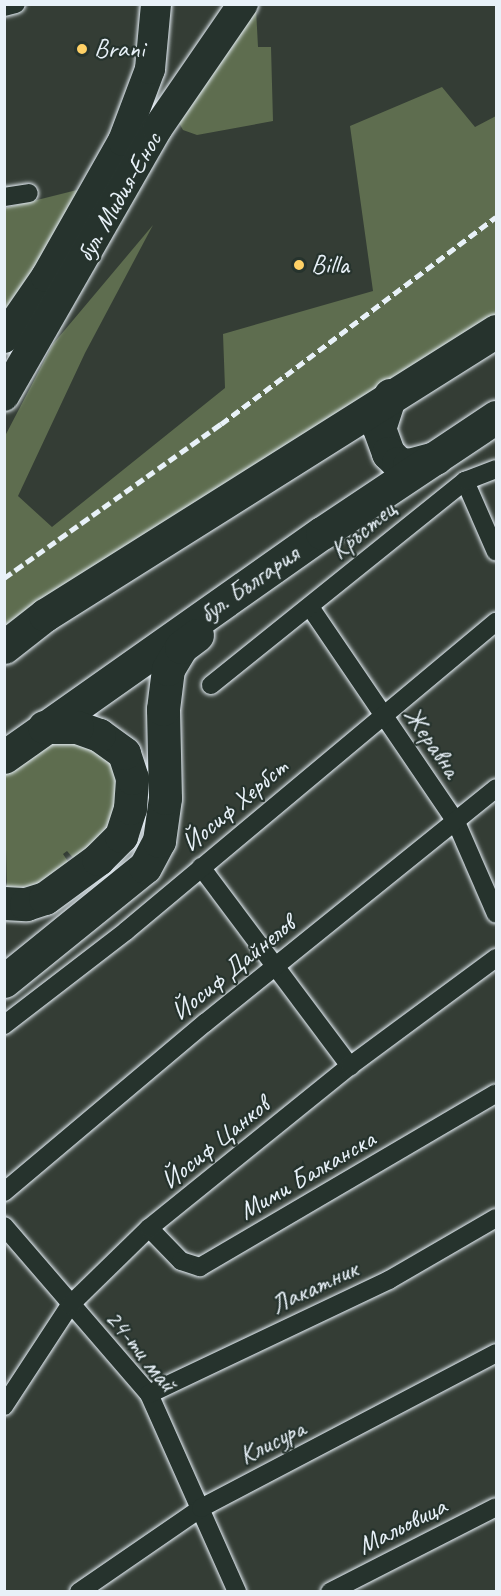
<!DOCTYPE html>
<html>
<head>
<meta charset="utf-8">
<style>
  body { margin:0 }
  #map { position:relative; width:501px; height:1596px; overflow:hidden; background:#343d35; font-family:Caveat,sans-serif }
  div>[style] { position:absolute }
  .green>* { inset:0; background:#5e6d4f }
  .roads { filter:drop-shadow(0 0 2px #e8f1f8) drop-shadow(0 0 2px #e8f1f8) }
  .street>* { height:18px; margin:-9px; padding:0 9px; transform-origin:9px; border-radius:9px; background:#26332d }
  .primary>* { height:30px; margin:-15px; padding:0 15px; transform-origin:15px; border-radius:15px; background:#26332d }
  .highway>* { height:33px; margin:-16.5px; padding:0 16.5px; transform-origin:16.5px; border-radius:16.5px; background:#26332d }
  .rail>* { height:4.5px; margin-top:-2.25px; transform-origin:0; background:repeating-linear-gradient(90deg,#e8f1f8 0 9px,transparent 0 13.5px) }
  .dots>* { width:16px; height:16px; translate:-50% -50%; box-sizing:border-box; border:3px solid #26332d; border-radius:50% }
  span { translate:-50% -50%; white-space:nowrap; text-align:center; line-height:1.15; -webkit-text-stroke:4.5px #26332d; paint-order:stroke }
  .poi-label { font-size:26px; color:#e8f1f8 }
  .left { translate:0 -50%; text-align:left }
  .street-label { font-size:26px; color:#e8f1f8 }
  .frame { position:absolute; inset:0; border:6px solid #e8f1f8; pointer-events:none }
</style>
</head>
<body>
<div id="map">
  <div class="green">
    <i style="clip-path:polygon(256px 9px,258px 47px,271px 47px,273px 121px,197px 135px,183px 130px,178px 121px)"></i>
    <i style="clip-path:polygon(442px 87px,475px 127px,496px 116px,496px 314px,5px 628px,5px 436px,53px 344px,153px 225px,85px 353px,18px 496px,52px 527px,225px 388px,223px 334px,373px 291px,350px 126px)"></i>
    <i style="clip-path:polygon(85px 188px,5px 322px,5px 208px)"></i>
    <i style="clip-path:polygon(69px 740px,109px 756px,115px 773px,117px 804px,109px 832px,74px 859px,67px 851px,63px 854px,69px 863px,40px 886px,7px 888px,4px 772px,42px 745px)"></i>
  </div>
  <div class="roads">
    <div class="street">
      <i style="left:4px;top:7px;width:12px;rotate:-14deg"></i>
      <i style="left:4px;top:197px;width:25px;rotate:-9deg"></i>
      <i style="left:465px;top:481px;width:77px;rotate:66.4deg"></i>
      <i style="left:310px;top:607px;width:260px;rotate:55.8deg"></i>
      <i style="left:456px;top:822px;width:100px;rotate:66.5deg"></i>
      <i style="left:211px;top:685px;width:326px;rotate:-38.8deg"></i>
      <i style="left:465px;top:481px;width:33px;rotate:-21deg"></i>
      <i style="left:201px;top:867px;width:249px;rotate:53.2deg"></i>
      <i style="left:4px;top:1025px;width:154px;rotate:-37.6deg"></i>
      <i style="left:126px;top:931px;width:482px;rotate:-39.9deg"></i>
      <i style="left:4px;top:1192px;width:263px;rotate:-40.1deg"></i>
      <i style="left:205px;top:1023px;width:374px;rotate:-38.9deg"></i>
      <i style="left:4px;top:1226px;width:222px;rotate:49.2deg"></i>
      <i style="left:149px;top:1394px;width:217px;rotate:66deg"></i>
      <i style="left:149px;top:1228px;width:46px;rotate:45.9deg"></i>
      <i style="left:181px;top:1261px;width:20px;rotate:18deg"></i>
      <i style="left:200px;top:1267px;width:343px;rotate:-30.4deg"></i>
      <i style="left:149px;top:1394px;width:266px;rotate:-25.4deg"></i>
      <i style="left:389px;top:1280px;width:124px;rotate:-30.1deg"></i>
      <i style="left:4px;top:1406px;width:121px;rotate:-56.8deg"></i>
      <i style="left:70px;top:1305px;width:110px;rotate:-44.3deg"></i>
      <i style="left:149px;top:1228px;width:258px;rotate:-38.9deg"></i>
      <i style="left:350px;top:1066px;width:182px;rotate:-36.5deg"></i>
      <i style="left:79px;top:1592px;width:148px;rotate:-34.5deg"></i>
      <i style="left:201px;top:1508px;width:333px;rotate:-27.7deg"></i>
      <i style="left:330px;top:1592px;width:186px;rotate:-27.1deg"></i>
    </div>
    <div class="primary">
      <i style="left:4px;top:338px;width:74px;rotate:-55.5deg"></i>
      <i style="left:46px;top:277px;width:156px;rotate:-60.5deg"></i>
      <i style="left:123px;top:141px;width:77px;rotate:-69.4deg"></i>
      <i style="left:150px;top:69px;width:65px;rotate:-84.7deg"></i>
      <i style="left:4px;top:396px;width:308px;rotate:-60.2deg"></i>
      <i style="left:157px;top:129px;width:152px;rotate:-55.5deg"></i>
    </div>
    <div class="highway">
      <i style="left:390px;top:395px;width:35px;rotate:108deg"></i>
      <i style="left:379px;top:428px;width:27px;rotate:70deg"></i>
      <i style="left:388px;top:453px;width:14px;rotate:45deg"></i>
      <i style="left:398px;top:463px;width:11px;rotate:10deg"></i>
      <i style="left:409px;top:465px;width:28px;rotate:-15deg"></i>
      <i style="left:4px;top:647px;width:52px;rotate:-38deg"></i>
      <i style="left:45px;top:615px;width:533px;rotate:-32.2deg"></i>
      <i style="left:4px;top:757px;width:389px;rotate:-35.2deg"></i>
      <i style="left:322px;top:533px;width:209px;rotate:-33.7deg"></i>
      <i style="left:4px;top:903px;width:22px;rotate:3deg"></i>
      <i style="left:26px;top:904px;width:20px;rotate:-18deg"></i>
      <i style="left:45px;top:898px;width:66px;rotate:-36.3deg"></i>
      <i style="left:98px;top:859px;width:33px;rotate:-45deg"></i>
      <i style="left:121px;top:836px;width:29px;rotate:-72deg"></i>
      <i style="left:130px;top:808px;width:30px;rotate:-86deg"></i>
      <i style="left:132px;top:778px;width:26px;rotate:-108deg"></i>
      <i style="left:124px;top:753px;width:31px;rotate:-144deg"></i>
      <i style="left:99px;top:735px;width:23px;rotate:-160deg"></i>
      <i style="left:77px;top:727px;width:33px;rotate:180deg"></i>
      <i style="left:4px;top:981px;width:181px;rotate:-39deg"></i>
      <i style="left:145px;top:867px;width:30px;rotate:-62deg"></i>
      <i style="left:159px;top:841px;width:43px;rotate:-82.1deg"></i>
      <i style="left:165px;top:798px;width:89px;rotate:-91.3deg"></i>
      <i style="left:163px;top:709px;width:40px;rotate:-82.9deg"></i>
      <i style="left:168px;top:669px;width:26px;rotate:-59deg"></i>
      <i style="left:181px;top:647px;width:20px;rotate:-37deg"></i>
    </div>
  </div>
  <div class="rail">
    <i style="left:4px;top:578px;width:266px;rotate:-35.4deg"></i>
    <i style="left:221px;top:424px;width:344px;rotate:-37deg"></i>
  </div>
  <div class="dots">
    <i style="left:82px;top:49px;background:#ffd166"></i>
    <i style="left:299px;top:265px;background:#ffd166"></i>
  </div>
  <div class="poi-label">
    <span class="left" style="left:94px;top:49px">Brani</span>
    <span class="left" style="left:311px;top:265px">Billa</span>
  </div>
  <div class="street-label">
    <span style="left:119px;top:197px;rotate:-60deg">бул. Мидия-Енос</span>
    <span style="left:363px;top:530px;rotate:-40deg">Кръстец</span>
    <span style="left:249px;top:584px;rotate:-35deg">бул. България</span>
    <span style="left:432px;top:742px;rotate:55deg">Жеравна</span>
    <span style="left:235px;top:805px;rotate:-40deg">Йосиф Хербст</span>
    <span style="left:233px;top:968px;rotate:-39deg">Йосиф Дайнелов</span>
    <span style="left:215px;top:1143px;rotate:-39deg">Йосиф Цанков</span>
    <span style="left:307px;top:1175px;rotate:-30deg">Мими Балканска</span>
    <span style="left:314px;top:1287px;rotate:-25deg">Лакатник</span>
    <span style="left:141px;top:1351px;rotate:51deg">24-ти май</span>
    <span style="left:272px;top:1442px;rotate:-27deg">Клисура</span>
    <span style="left:402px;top:1526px;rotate:-27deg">Мальовица</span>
  </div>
  <div class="frame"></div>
</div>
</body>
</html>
